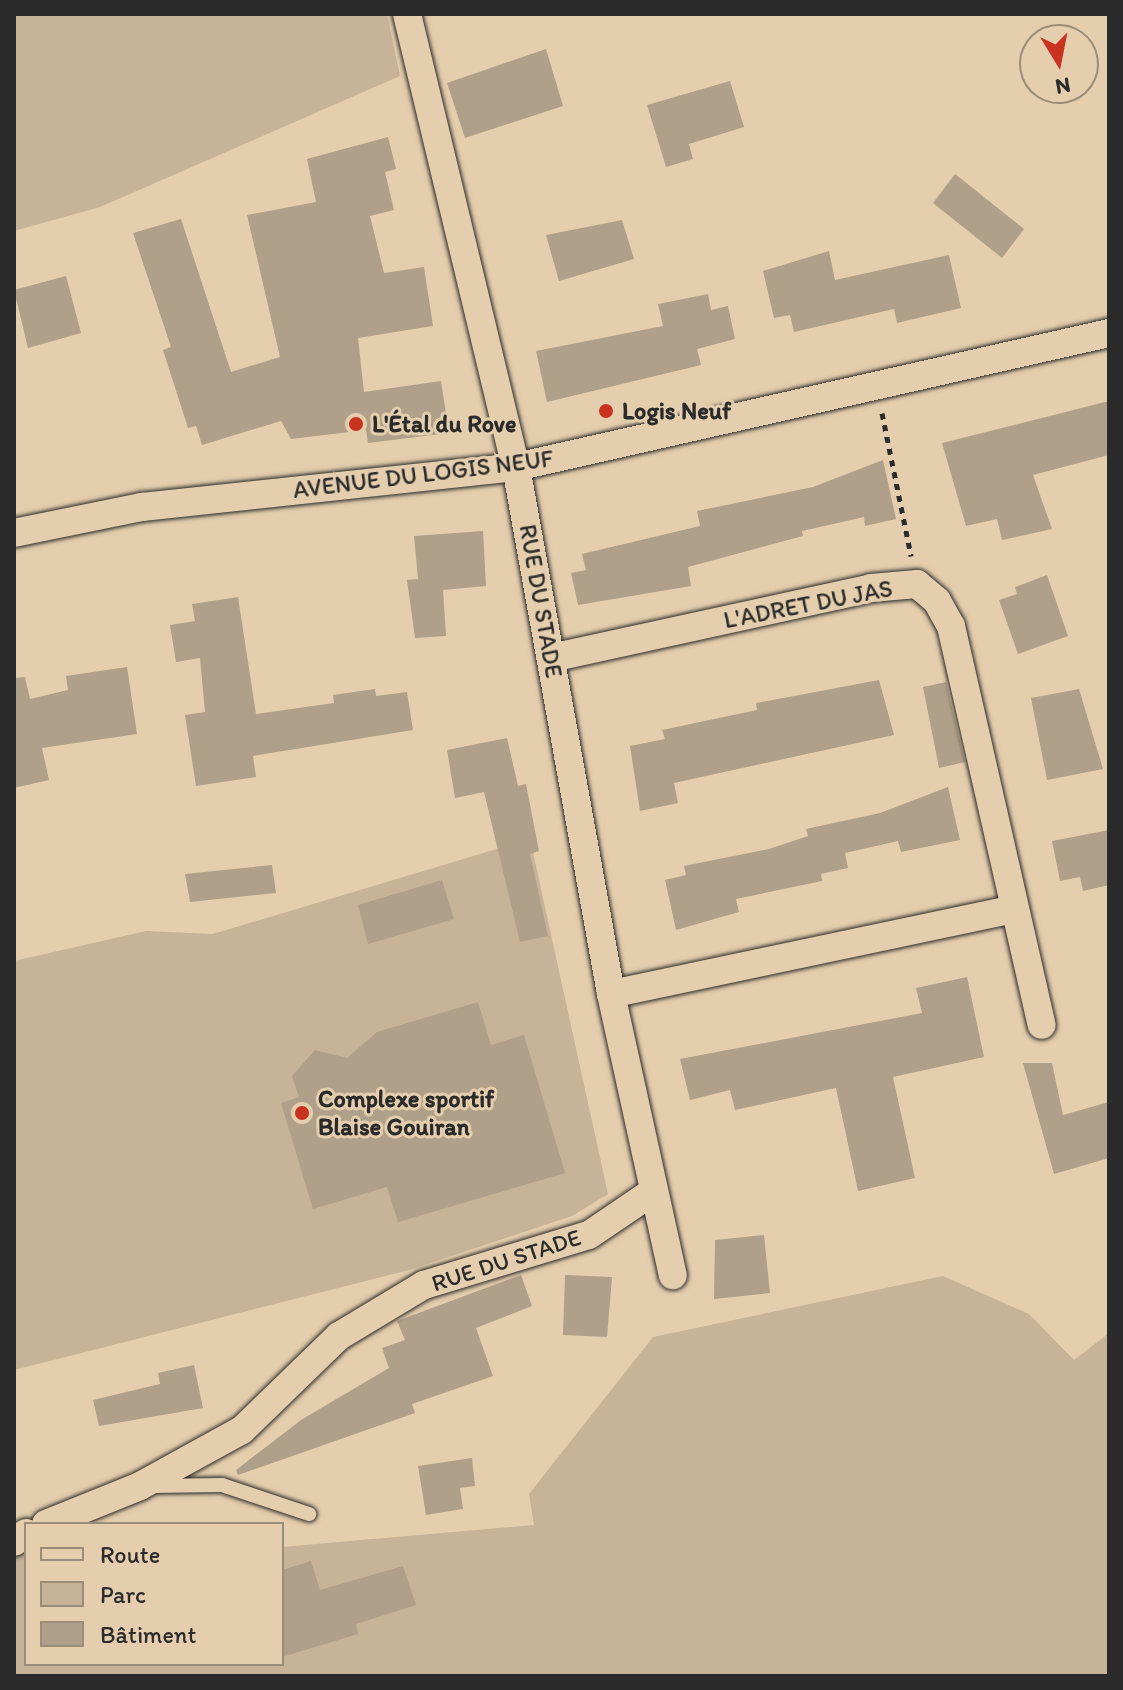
<!DOCTYPE html>
<html>
<head>
<meta charset="utf-8">
<style>
  body { margin:0 }
  #map { position:relative; width:1123px; height:1690px; overflow:hidden; background:#e4cead; font-family:Itim,sans-serif }
  div>[style] { position:absolute }
  .green>* { inset:0; background:#c6b398 }
  .building>* { inset:0; background:#b0a089 }
  .path>* { height:5px; margin-top:-2.5px; transform-origin:0; background:repeating-linear-gradient(90deg,#2b2b2b 0 6px,transparent 0 12px) }
  .roads { filter:drop-shadow(0 0 2px #2b2b2b) drop-shadow(0 0 2px #2b2b2b) }
  .lane>* { height:14px; margin:-7px; padding:0 7px; transform-origin:7px; border-radius:7px; background:#e4cead }
  .street>* { height:28px; margin:-14px; padding:0 14px; transform-origin:14px; border-radius:14px; background:#e4cead }
  .dots>* { width:22px; height:22px; translate:-50% -50%; box-sizing:border-box; border:4px solid #e4cead; border-radius:50% }
  span { translate:-50% -50%; white-space:nowrap; text-align:center; line-height:1.15; -webkit-text-stroke:6px #e4cead; paint-order:stroke }
  .poi-label { font-size:24px; color:#2b2b2b; font-weight:700 }
  .left { translate:0 -50%; text-align:left }
  .street-label { font-size:24px; color:#2b2b2b }
  .frame { position:absolute; inset:0; border:16px solid #2b2b2b; pointer-events:none }
  .legend { position:absolute; left:24px; top:1522px; width:260px; height:144px; box-sizing:border-box; background:#e4cead; border:2px solid #9a8d79; margin:0; padding:10px 14px; list-style:none; font-size:24px; color:#2b2b2b }
  .legend li { display:flex; align-items:center; gap:16px; height:40px }
  .legend b { width:40px; border:2px solid #9a8d79 }
  .north { position:absolute; left:1019px; top:24px; width:80px; height:80px; box-sizing:border-box; background:#e4cead; border:2px solid #9a8d79; border-radius:50%; rotate:170deg; font-size:22px; font-weight:700; line-height:32px; text-align:center; color:#2b2b2b }
  .north::after { content:''; display:block; margin:auto; width:28px; height:36px; background:#c8321e; clip-path:polygon(50% 0,100% 100%,50% 72%,0 100%) }
</style>
</head>
<body>
<div id="map">
  <div class="green">
    <i style="clip-path:polygon(14px 14px,387px 14px,400px 76px,100px 207px,14px 231px)"></i>
    <i style="clip-path:polygon(530px 839px,608px 1194px,572px 1216px,409px 1270px,14px 1370px,14px 961px,146px 931px,213px 934px)"></i>
    <i style="clip-path:polygon(943px 1276px,1029px 1314px,1074px 1360px,1109px 1333px,1109px 1676px,16px 1676px,14px 1546px,26px 1542px,26px 1664px,282px 1664px,282px 1547px,534px 1525px,529px 1494px,653px 1337px)"></i>
  </div>
  <div class="building">
    <i style="clip-path:polygon(546px 49px,563px 106px,465px 138px,447px 83px)"></i>
    <i style="clip-path:polygon(730px 81px,744px 127px,689px 144px,693px 159px,666px 167px,647px 105px)"></i>
    <i style="clip-path:polygon(388px 137px,396px 169px,385px 172px,394px 210px,370px 216px,384px 273px,424px 267px,433px 326px,358px 338px,364px 392px,441px 381px,449px 433px,368px 443px,366px 430px,291px 439px,281px 421px,202px 445px,196px 426px,188px 428px,163px 350px,171px 347px,133px 233px,181px 219px,231px 372px,280px 357px,247px 215px,316px 202px,307px 159px)"></i>
    <i style="clip-path:polygon(955px 174px,1024px 229px,1002px 258px,933px 203px)"></i>
    <i style="clip-path:polygon(622px 220px,634px 259px,559px 281px,546px 235px)"></i>
    <i style="clip-path:polygon(829px 251px,835px 280px,949px 255px,961px 308px,897px 323px,894px 309px,794px 332px,790px 315px,774px 318px,763px 271px)"></i>
    <i style="clip-path:polygon(66px 276px,81px 333px,28px 348px,14px 290px)"></i>
    <i style="clip-path:polygon(708px 294px,711px 310px,728px 306px,735px 339px,697px 349px,701px 365px,547px 402px,536px 351px,663px 326px,658px 304px)"></i>
    <i style="clip-path:polygon(1109px 401px,1109px 455px,1033px 475px,1052px 529px,1002px 540px,997px 519px,966px 526px,942px 443px)"></i>
    <i style="clip-path:polygon(883px 460px,896px 519px,865px 526px,864px 517px,802px 531px,803px 536px,688px 567px,691px 586px,578px 605px,571px 573px,586px 570px,582px 554px,700px 526px,697px 511px,813px 487px)"></i>
    <i style="clip-path:polygon(483px 531px,486px 586px,443px 590px,446px 636px,415px 638px,407px 580px,418px 579px,414px 536px)"></i>
    <i style="clip-path:polygon(1047px 575px,1068px 636px,1018px 654px,999px 600px,1017px 594px,1015px 587px)"></i>
    <i style="clip-path:polygon(238px 597px,256px 714px,334px 703px,333px 695px,375px 689px,376px 696px,407px 692px,413px 730px,253px 756px,256px 777px,196px 786px,185px 715px,205px 712px,200px 658px,176px 662px,170px 625px,195px 621px,192px 604px)"></i>
    <i style="clip-path:polygon(127px 667px,137px 734px,42px 748px,49px 780px,14px 788px,14px 678px,25px 677px,30px 699px,68px 690px,66px 676px)"></i>
    <i style="clip-path:polygon(879px 680px,894px 735px,674px 783px,678px 803px,640px 811px,630px 746px,665px 739px,662px 730px,757px 710px,756px 703px)"></i>
    <i style="clip-path:polygon(946px 682px,965px 762px,939px 768px,923px 687px)"></i>
    <i style="clip-path:polygon(1079px 689px,1103px 769px,1047px 780px,1031px 698px)"></i>
    <i style="clip-path:polygon(507px 738px,518px 786px,526px 784px,539px 851px,530px 854px,548px 936px,520px 942px,484px 792px,455px 798px,447px 750px)"></i>
    <i style="clip-path:polygon(948px 787px,960px 840px,901px 852px,898px 841px,845px 853px,848px 868px,821px 874px,822px 881px,736px 899px,739px 912px,676px 930px,665px 880px,686px 875px,684px 866px,769px 849px,808px 836px,806px 829px,880px 813px)"></i>
    <i style="clip-path:polygon(1109px 830px,1109px 885px,1083px 891px,1080px 877px,1060px 881px,1052px 841px)"></i>
    <i style="clip-path:polygon(272px 865px,276px 893px,190px 902px,185px 874px)"></i>
    <i style="clip-path:polygon(442px 880px,454px 919px,368px 944px,358px 905px)"></i>
    <i style="clip-path:polygon(967px 977px,984px 1057px,893px 1077px,915px 1178px,858px 1191px,836px 1088px,735px 1110px,730px 1090px,690px 1100px,680px 1059px,922px 1013px,916px 988px)"></i>
    <i style="clip-path:polygon(478px 1002px,491px 1045px,524px 1035px,565px 1173px,398px 1222px,387px 1187px,313px 1209px,281px 1103px,299px 1097px,292px 1076px,315px 1050px,347px 1058px,377px 1032px)"></i>
    <i style="clip-path:polygon(1023px 1063px,1052px 1063px,1063px 1115px,1109px 1102px,1109px 1158px,1054px 1174px)"></i>
    <i style="clip-path:polygon(764px 1235px,770px 1293px,714px 1299px,715px 1240px)"></i>
    <i style="clip-path:polygon(521px 1275px,532px 1306px,476px 1328px,493px 1376px,412px 1404px,415px 1413px,238px 1475px,236px 1470px,301px 1420px,389px 1368px,382px 1348px,405px 1340px,397px 1321px)"></i>
    <i style="clip-path:polygon(565px 1275px,612px 1277px,607px 1337px,563px 1335px)"></i>
    <i style="clip-path:polygon(194px 1365px,203px 1408px,99px 1426px,93px 1400px,160px 1384px,158px 1373px)"></i>
    <i style="clip-path:polygon(472px 1458px,475px 1486px,460px 1488px,463px 1509px,426px 1515px,418px 1466px)"></i>
    <i style="clip-path:polygon(311px 1561px,320px 1590px,403px 1566px,416px 1605px,356px 1624px,358px 1634px,282px 1657px,282px 1570px)"></i>
  </div>
  <div class="path">
    <i style="left:882px;top:413px;width:146px;rotate:78.5deg"></i>
  </div>
  <div class="roads">
    <div class="lane">
      <i style="left:153px;top:1486px;width:69px;rotate:-0.8deg"></i>
      <i style="left:222px;top:1485px;width:92px;rotate:18.4deg"></i>
    </div>
    <div class="street">
      <i style="left:407px;top:14px;width:466px;rotate:76.5deg"></i>
      <i style="left:516px;top:467px;width:535px;rotate:79.78deg"></i>
      <i style="left:611px;top:994px;width:288px;rotate:77.6deg"></i>
      <i style="left:14px;top:533px;width:131px;rotate:-11.5deg"></i>
      <i style="left:142px;top:507px;width:376px;rotate:-6.1deg"></i>
      <i style="left:516px;top:467px;width:608px;rotate:-12.73deg"></i>
      <i style="left:551px;top:658px;width:328px;rotate:-12.3deg"></i>
      <i style="left:871px;top:588px;width:46px;rotate:-5deg"></i>
      <i style="left:917px;top:584px;width:26px;rotate:40deg"></i>
      <i style="left:937px;top:601px;width:29px;rotate:61deg"></i>
      <i style="left:951px;top:626px;width:409px;rotate:77.2deg"></i>
      <i style="left:611px;top:994px;width:411px;rotate:-11.9deg"></i>
      <i style="left:46px;top:1524px;width:101px;rotate:-22deg"></i>
      <i style="left:140px;top:1486px;width:116px;rotate:-28.8deg"></i>
      <i style="left:242px;top:1430px;width:135px;rotate:-44.1deg"></i>
      <i style="left:339px;top:1336px;width:99px;rotate:-31deg"></i>
      <i style="left:424px;top:1285px;width:172px;rotate:-16.9deg"></i>
      <i style="left:589px;top:1235px;width:75px;rotate:-34.1deg"></i>
      <i style="left:14px;top:1542px;width:15px;rotate:-37deg"></i>
    </div>
  </div>
  <div class="dots">
    <i style="left:606px;top:411px;background:#c8321e"></i>
    <i style="left:356px;top:424px;background:#c8321e"></i>
    <i style="left:302px;top:1113px;background:#c8321e"></i>
  </div>
  <div class="poi-label">
    <span class="left" style="left:622px;top:411px">Logis Neuf</span>
    <span class="left" style="left:372px;top:424px">L'Étal du Rove</span>
    <span class="left" style="left:318px;top:1113px">Complexe sportif<br>Blaise Gouiran</span>
  </div>
  <div class="street-label">
    <span style="left:423px;top:474px;rotate:-7deg">AVENUE DU LOGIS NEUF</span>
    <span style="left:541px;top:601px;rotate:80deg">RUE DU STADE</span>
    <span style="left:808px;top:604px;rotate:-11deg">L'ADRET DU JAS</span>
    <span style="left:506px;top:1260px;rotate:-18deg">RUE DU STADE</span>
  </div>
  <div class="frame"></div>
  <ul class="legend">
  <li><b style="height:10px;background:#e4cead"></b>Route</li>
  <li><b style="height:22px;background:#c6b398"></b>Parc</li>
  <li><b style="height:22px;background:#b0a089"></b>Bâtiment</li>
  </ul>
  <div class="north">N</div>
</div>
</body>
</html>
